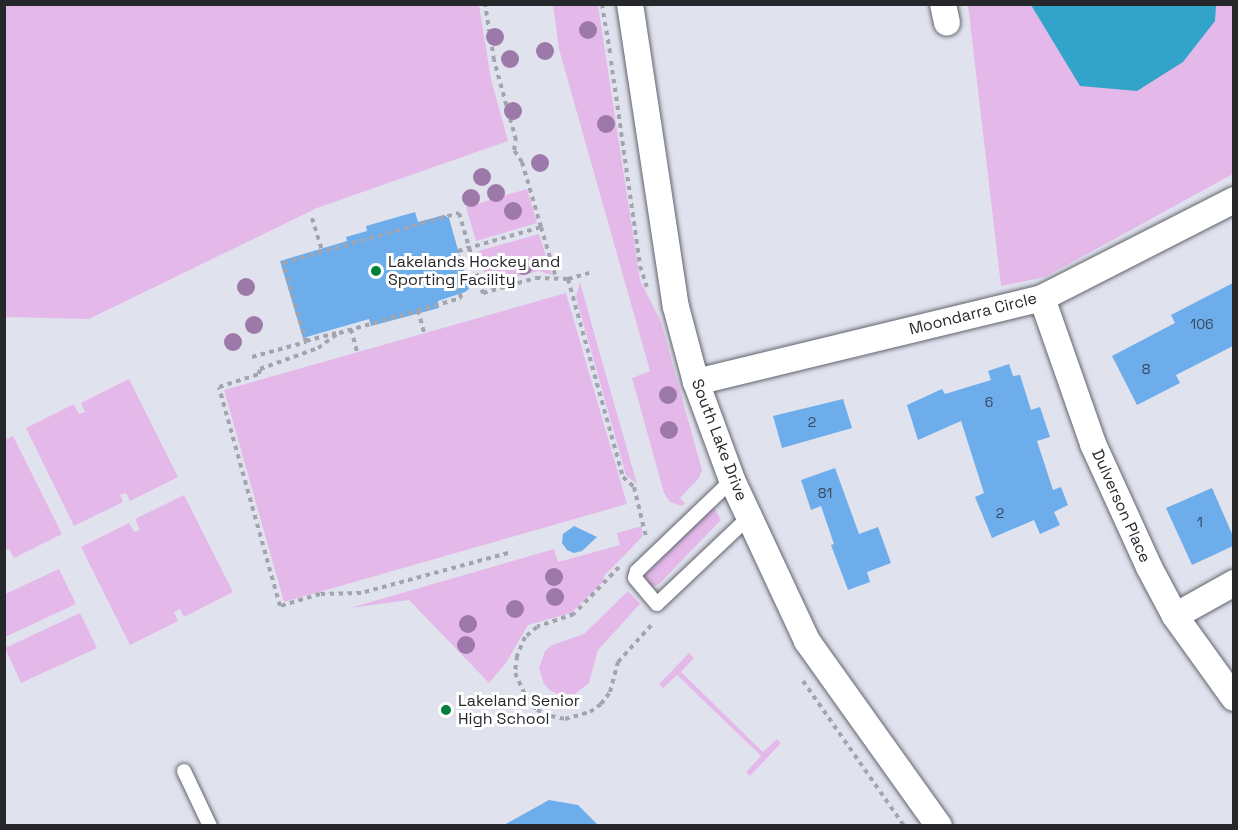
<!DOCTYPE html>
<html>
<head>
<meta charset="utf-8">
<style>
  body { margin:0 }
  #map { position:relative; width:1238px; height:830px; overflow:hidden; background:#e0e3ee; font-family:"Space Grotesk",sans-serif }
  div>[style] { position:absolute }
  .green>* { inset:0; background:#e4b9ea }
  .water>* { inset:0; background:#32a4c9 }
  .building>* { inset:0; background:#6dadeb }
  .path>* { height:4px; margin-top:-2px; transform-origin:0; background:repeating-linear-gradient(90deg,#a3a5ae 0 4.5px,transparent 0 9px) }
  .roads { filter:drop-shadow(0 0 2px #62646e) drop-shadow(0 0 2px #62646e) }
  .service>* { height:14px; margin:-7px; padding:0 7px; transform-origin:7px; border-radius:7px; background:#fff }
  .minor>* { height:26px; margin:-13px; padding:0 13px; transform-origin:13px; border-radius:13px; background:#fff }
  .trees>* { width:18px; height:18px; margin:-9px; border-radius:50%; background:#9d79a9 }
  .dots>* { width:16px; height:16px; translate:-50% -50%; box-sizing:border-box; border:3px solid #fff; border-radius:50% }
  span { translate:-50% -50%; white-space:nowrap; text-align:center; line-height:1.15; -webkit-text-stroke:6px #fff; paint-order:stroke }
  .number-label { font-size:14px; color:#38485b }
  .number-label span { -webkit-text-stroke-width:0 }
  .poi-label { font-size:16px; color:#26272b }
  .left { translate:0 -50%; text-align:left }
  .street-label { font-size:16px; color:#26272b }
  .frame { position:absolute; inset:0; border:6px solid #26272b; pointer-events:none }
</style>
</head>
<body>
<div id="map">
  <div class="green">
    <i style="clip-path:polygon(5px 4px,479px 5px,491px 79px,508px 141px,317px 208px,89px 319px,5px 317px)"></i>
    <i style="clip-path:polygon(553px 5px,598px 5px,640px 280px,661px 322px,702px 470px,699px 478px,680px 498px,685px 503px,682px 506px,670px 502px,664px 493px,632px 378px,650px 371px,559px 49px)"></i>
    <i style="clip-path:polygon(968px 5px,1233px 5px,1233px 174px,1045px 277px,1001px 286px)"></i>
    <i style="clip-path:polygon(527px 189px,537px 223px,476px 241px,466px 207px)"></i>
    <i style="clip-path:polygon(539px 234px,552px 275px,538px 271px,488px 285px,478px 251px)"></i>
    <i style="clip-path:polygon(580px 282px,598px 347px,637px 484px,626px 475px,576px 297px)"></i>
    <i style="clip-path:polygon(566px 293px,627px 504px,284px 602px,224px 390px)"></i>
    <i style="clip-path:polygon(129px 379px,178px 477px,130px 501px,126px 493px,120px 495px,123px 502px,74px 526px,26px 428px,74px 404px,79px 414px,85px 412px,81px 403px)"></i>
    <i style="clip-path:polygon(13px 436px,62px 534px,14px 558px,9px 549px,4px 550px,5px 440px)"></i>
    <i style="clip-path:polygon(184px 495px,233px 592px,184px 617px,180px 609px,174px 612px,178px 621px,130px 645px,81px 547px,129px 523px,134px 532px,140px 530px,135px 519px)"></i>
    <i style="clip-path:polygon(713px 506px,721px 520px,659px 584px,652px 587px,646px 581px,645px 575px)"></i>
    <i style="clip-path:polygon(642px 526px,642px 537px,604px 576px,603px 582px,571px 613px,528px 625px,506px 663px,489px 683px,409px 600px,350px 608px,554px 549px,558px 562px,620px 545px,617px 533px)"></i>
    <i style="clip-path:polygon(59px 569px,76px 604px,5px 637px,5px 594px)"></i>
    <i style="clip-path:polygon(628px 591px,640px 604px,598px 650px,589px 683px,575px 694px,558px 694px,551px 691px,544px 684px,539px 668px,545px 651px,552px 645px,584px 634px)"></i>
    <i style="clip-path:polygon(80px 613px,97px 648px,21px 683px,5px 648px)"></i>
    <i style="clip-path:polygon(689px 653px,694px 658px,681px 672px,763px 752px,777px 739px,781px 743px,750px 776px,746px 772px,761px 756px,677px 675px,663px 688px,659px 684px)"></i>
  </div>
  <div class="water">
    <i style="clip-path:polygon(1031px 5px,1216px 5px,1215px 21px,1183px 62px,1137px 91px,1080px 86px)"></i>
  </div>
  <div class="building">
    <i style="clip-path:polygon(415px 212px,418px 222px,444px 215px,449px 218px,469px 289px,465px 292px,438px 301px,439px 308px,371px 326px,369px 319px,303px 338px,280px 261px,347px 241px,346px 237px,367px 231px,366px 226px)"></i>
    <i style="clip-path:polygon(1233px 283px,1233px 346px,1176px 375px,1180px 383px,1137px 405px,1112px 356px,1175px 323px,1171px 315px)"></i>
    <i style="clip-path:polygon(1009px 364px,1013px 376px,1020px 375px,1031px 410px,1040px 407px,1050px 437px,1037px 441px,1053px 490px,1061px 487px,1068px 505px,1054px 512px,1060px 525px,1040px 534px,1034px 520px,992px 538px,975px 497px,984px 493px,961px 421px,918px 440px,907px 405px,942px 389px,945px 394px,991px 380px,988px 371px)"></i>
    <i style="clip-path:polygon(843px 399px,852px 428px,782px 448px,773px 416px)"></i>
    <i style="clip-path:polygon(835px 468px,859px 534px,878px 527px,891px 563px,867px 572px,870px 582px,848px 590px,831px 545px,834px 544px,821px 506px,811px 510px,801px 480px)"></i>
    <i style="clip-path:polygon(1212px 488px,1233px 536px,1233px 546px,1192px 565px,1166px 508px)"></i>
    <i style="clip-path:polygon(574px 526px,597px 537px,582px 551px,574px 553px,567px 550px,562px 543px,563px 534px)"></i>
    <i style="clip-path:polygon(549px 800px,578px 805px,598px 825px,504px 825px)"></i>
  </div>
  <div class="path">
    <i style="left:602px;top:4px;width:50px;rotate:80.7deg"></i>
    <i style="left:611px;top:61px;width:207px;rotate:81.9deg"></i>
    <i style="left:640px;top:266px;width:22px;rotate:72deg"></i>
    <i style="left:312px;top:218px;width:34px;rotate:73deg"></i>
    <i style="left:541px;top:227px;width:53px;rotate:73.6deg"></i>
    <i style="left:458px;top:251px;width:86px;rotate:-16.1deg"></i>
    <i style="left:541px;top:227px;width:68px;rotate:-106.3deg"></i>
    <i style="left:522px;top:162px;width:14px;rotate:-124deg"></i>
    <i style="left:514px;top:150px;width:10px;rotate:-79deg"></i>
    <i style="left:516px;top:140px;width:83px;rotate:-105.4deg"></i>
    <i style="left:494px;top:60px;width:57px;rotate:-99.1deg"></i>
    <i style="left:568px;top:279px;width:22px;rotate:-16deg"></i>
    <i style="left:418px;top:310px;width:24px;rotate:75deg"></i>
    <i style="left:351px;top:329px;width:24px;rotate:75deg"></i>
    <i style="left:306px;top:341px;width:31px;rotate:-15deg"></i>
    <i style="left:252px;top:357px;width:56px;rotate:-15.5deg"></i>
    <i style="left:306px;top:342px;width:82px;rotate:-106.2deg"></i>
    <i style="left:283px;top:263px;width:183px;rotate:-15.9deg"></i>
    <i style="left:459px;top:213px;width:71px;rotate:73.6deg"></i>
    <i style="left:508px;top:553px;width:152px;rotate:164.8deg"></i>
    <i style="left:361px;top:593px;width:41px;rotate:178.6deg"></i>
    <i style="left:320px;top:594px;width:42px;rotate:163.3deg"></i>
    <i style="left:280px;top:606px;width:227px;rotate:-105.6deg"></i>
    <i style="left:219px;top:387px;width:42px;rotate:-18deg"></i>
    <i style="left:259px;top:374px;width:5px;rotate:-79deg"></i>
    <i style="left:260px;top:369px;width:62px;rotate:-19.9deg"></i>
    <i style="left:318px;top:348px;width:26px;rotate:-36deg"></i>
    <i style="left:339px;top:333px;width:127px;rotate:-16deg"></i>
    <i style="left:461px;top:298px;width:12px;rotate:-104deg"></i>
    <i style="left:458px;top:286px;width:22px;rotate:-13deg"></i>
    <i style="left:479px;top:281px;width:13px;rotate:72deg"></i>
    <i style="left:483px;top:293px;width:55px;rotate:-15.8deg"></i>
    <i style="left:536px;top:278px;width:32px;rotate:2deg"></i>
    <i style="left:568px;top:279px;width:205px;rotate:74.5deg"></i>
    <i style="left:623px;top:477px;width:15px;rotate:42deg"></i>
    <i style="left:634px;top:487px;width:51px;rotate:76.5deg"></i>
    <i style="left:619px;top:567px;width:65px;rotate:133.8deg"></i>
    <i style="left:574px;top:614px;width:39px;rotate:161deg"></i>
    <i style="left:537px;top:627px;width:16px;rotate:140deg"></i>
    <i style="left:525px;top:637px;width:21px;rotate:113deg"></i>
    <i style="left:517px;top:656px;width:17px;rotate:97deg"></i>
    <i style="left:515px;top:673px;width:29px;rotate:65deg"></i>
    <i style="left:527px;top:699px;width:15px;rotate:48deg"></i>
    <i style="left:537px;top:710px;width:15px;rotate:23deg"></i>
    <i style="left:551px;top:716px;width:14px;rotate:12deg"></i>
    <i style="left:565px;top:719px;width:26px;rotate:-16deg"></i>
    <i style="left:590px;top:712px;width:14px;rotate:-36deg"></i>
    <i style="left:601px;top:704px;width:15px;rotate:-53deg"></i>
    <i style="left:610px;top:692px;width:31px;rotate:-75deg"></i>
    <i style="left:618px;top:662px;width:54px;rotate:-48deg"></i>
    <i style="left:803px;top:681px;width:177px;rotate:55.1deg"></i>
  </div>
  <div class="roads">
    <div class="service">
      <i style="left:732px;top:480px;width:132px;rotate:136.2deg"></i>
      <i style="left:637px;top:571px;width:7px;rotate:106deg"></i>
      <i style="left:635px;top:578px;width:34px;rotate:50deg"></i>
      <i style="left:657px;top:604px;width:127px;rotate:-43.4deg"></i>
      <i style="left:184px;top:771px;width:61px;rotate:64.7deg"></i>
    </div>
    <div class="minor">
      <i style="left:630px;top:4px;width:306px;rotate:81.4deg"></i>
      <i style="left:676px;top:307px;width:78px;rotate:75.1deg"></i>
      <i style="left:696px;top:382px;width:104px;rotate:69.8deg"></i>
      <i style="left:732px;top:480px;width:178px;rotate:65deg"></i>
      <i style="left:807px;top:641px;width:227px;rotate:54.5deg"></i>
      <i style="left:943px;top:4px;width:19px;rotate:78deg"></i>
      <i style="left:1042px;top:298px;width:155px;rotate:70.7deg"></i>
      <i style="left:1093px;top:444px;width:135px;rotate:65.5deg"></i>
      <i style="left:1149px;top:567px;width:55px;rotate:62deg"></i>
      <i style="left:1175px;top:616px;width:101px;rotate:54.3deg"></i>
      <i style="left:696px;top:382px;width:356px;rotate:-13.6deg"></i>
      <i style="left:1042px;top:298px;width:216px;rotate:-27deg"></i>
      <i style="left:1175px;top:616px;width:68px;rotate:-29.2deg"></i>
    </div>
  </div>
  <div class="trees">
    <i style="left:588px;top:30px"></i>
    <i style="left:495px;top:37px"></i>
    <i style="left:545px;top:51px"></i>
    <i style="left:510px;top:59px"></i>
    <i style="left:513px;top:111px"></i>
    <i style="left:606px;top:124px"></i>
    <i style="left:540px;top:163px"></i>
    <i style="left:482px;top:177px"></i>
    <i style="left:496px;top:193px"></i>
    <i style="left:471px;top:198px"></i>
    <i style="left:513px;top:211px"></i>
    <i style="left:524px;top:266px"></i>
    <i style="left:246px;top:287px"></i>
    <i style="left:254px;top:325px"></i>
    <i style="left:233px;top:342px"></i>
    <i style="left:668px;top:395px"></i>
    <i style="left:669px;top:430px"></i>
    <i style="left:554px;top:577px"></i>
    <i style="left:555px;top:597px"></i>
    <i style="left:515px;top:609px"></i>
    <i style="left:468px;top:624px"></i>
    <i style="left:466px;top:645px"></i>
  </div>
  <div class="dots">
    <i style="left:376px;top:271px;background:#00803a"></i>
    <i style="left:446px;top:710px;background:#00803a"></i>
  </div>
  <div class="number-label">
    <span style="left:1202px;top:324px">106</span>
    <span style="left:1146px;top:369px">8</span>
    <span style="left:989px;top:402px">6</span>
    <span style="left:812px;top:422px">2</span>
    <span style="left:825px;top:493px">81</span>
    <span style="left:1000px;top:513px">2</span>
    <span style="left:1200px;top:522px">1</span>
  </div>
  <div class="poi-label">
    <span class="left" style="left:388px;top:271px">Lakelands Hockey and<br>Sporting Facility</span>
    <span class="left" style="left:458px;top:710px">Lakeland Senior<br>High School</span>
  </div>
  <div class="street-label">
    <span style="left:973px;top:314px;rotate:-14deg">Moondarra Circle</span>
    <span style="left:719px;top:440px;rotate:69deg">South Lake Drive</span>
    <span style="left:1121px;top:506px;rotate:66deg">Dulverson Place</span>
  </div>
  <div class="frame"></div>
</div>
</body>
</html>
